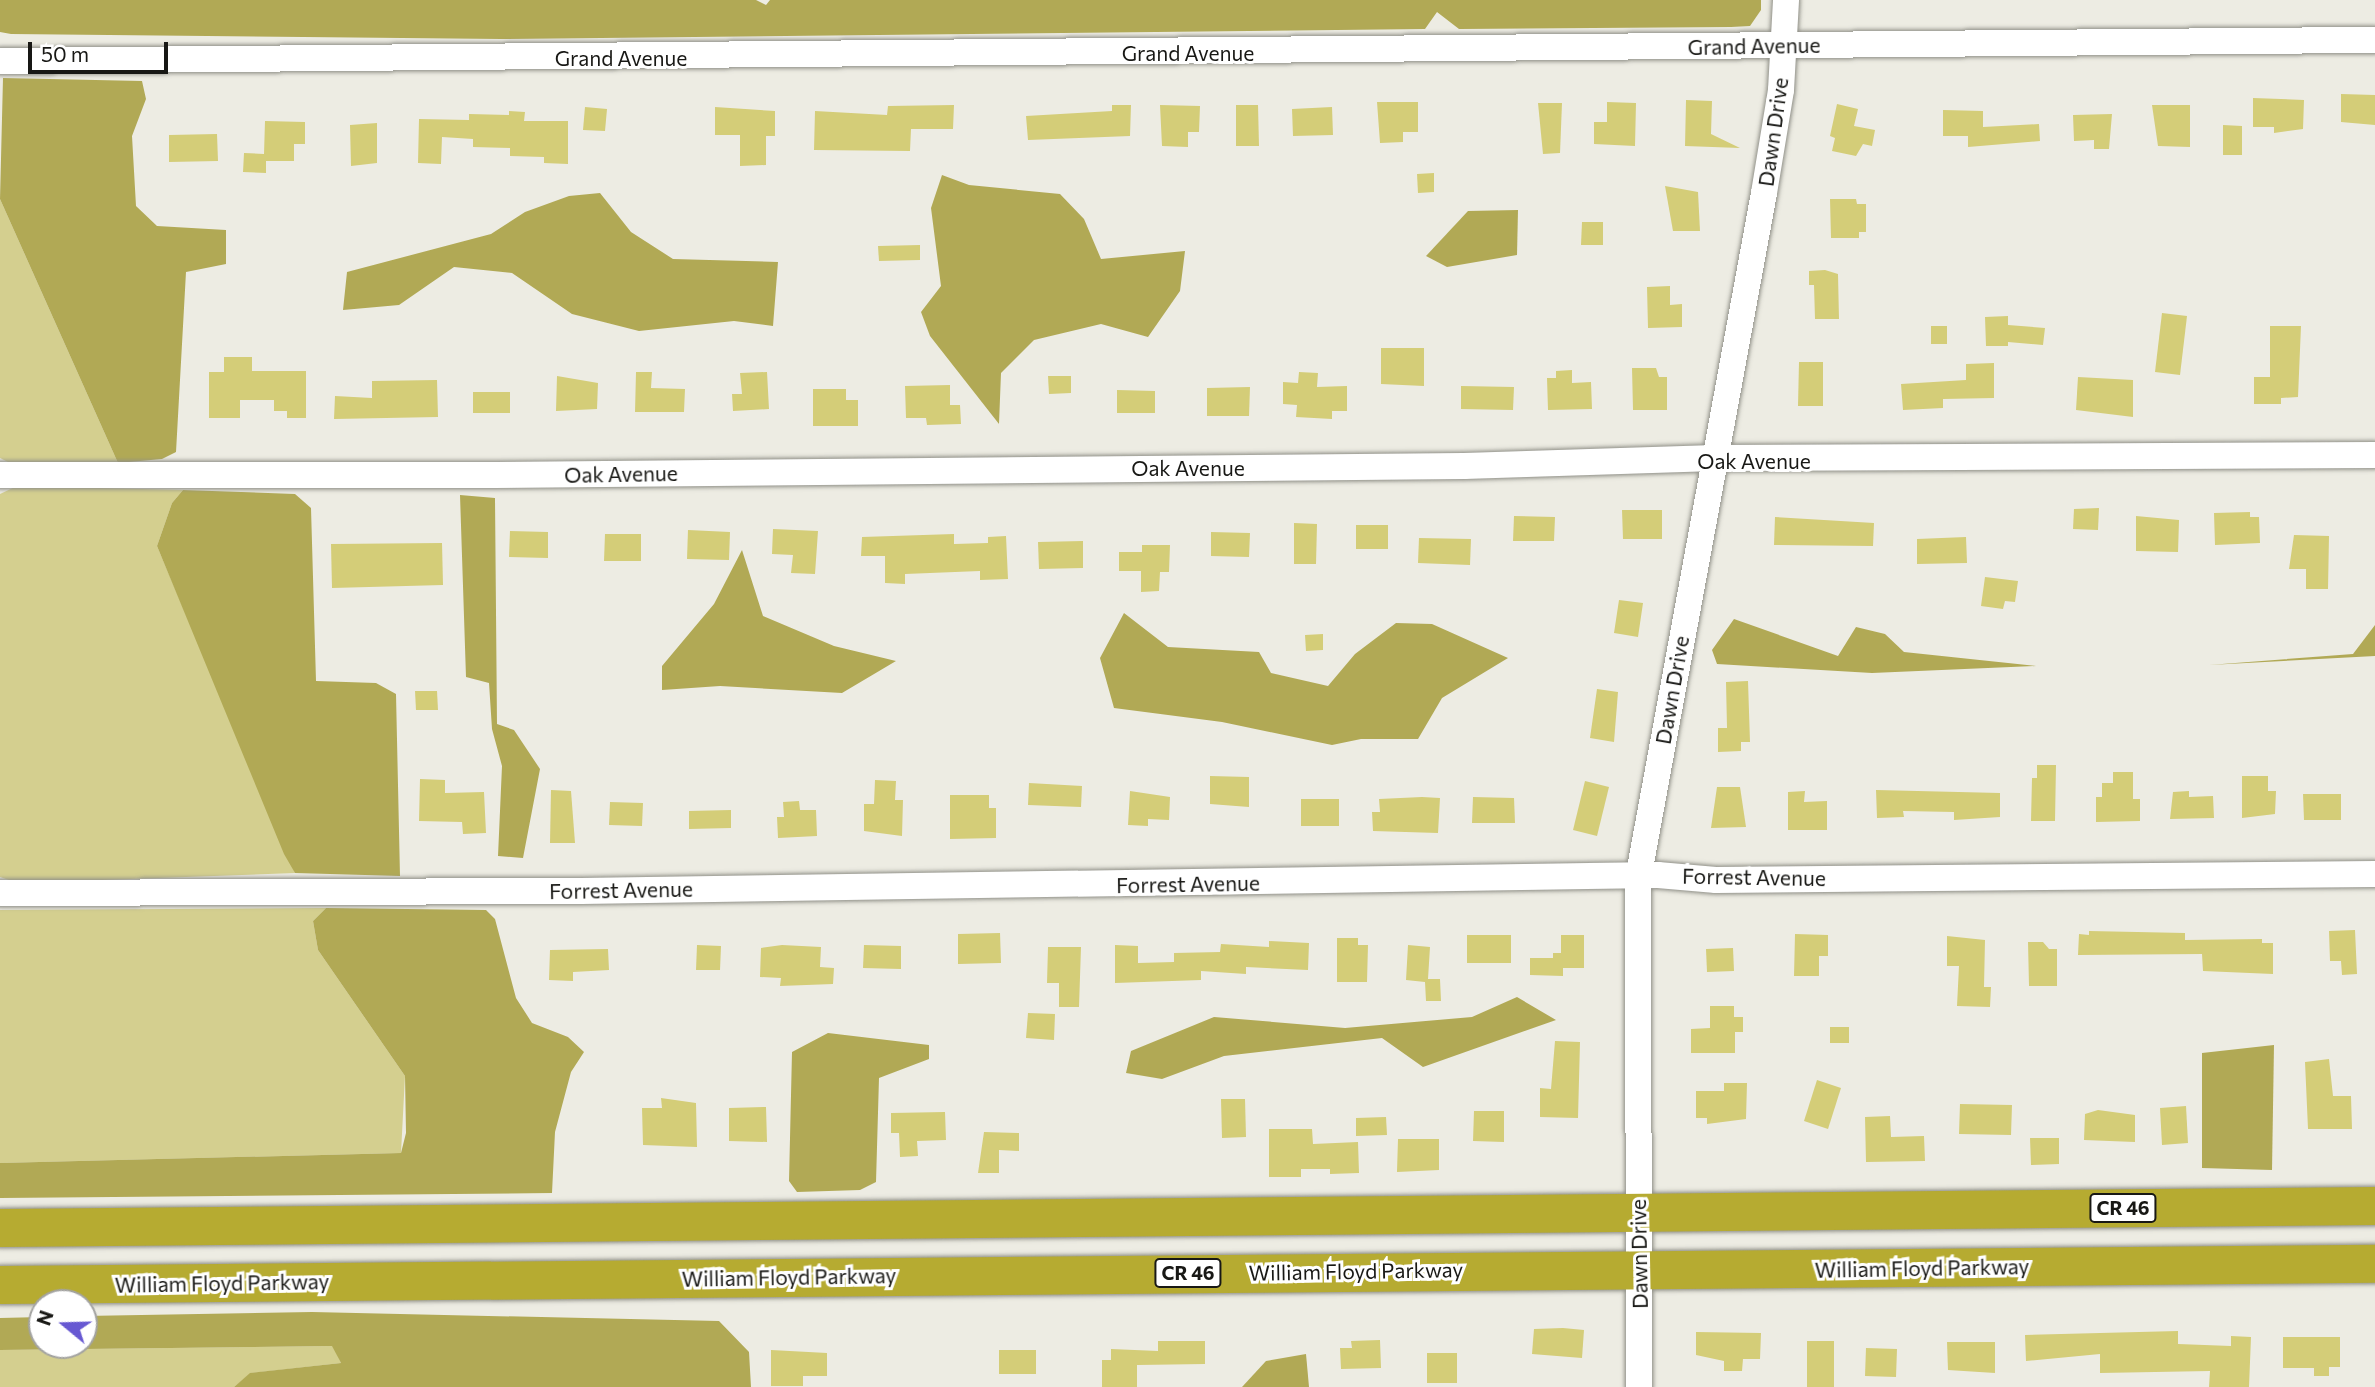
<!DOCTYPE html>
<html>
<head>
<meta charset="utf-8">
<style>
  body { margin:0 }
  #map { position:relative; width:2375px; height:1387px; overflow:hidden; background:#edece3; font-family:Commissioner,sans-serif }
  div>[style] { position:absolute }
  .green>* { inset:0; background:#d4cf8f }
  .forest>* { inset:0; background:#b1a955 }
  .building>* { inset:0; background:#d4cd78 }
  .roads { filter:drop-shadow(0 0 2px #909088) drop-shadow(0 0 2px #909088) }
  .minor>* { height:26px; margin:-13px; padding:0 13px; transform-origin:13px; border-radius:13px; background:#fff }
  .highway>* { height:38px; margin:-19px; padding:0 19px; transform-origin:19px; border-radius:19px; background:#b6ab31 }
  span { translate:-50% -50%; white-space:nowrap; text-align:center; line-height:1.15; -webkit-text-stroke:6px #fff; paint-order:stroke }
  .shield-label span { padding:2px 5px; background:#fff; border:2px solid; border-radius:5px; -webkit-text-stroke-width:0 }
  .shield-label { font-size:19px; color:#181815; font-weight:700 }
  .street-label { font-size:21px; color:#181815 }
  .north { position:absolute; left:28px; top:1289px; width:70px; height:70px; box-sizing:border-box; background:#fff; border:2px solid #a3a3a1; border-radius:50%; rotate:289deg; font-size:19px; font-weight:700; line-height:28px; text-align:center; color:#181815 }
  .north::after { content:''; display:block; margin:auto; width:24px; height:32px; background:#6758d2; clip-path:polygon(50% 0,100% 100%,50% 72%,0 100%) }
  .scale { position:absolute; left:28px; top:42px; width:140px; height:32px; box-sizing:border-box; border:4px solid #181815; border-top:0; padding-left:9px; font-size:21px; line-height:24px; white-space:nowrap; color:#181815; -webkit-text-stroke:5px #fff; paint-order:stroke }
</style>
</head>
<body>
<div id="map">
  <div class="green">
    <i style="clip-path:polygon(0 199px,118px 463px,10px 463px,0 458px)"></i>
    <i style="clip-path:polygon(17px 486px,183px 490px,172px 503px,157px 546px,295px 873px,18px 883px,0 877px,0 494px)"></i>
    <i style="clip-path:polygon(326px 908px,313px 921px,318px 950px,405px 1076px,401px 1153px,0 1163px,0 910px)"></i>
    <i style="clip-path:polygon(333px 1346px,341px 1363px,251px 1373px,234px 1387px,0 1387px,0 1350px)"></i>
  </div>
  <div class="forest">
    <i style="clip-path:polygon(0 0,756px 0,766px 5px,770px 0,1761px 0,1761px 10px,1750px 26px,1731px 27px,1459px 29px,1437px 12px,1425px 29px,501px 39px,11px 34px,0 32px)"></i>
    <i style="clip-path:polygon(3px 78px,142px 81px,146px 99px,132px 136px,136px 206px,157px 226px,226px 230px,226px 264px,186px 272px,176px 452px,162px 459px,118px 463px,0 199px)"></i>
    <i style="clip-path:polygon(942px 175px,969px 185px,1060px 194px,1084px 219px,1101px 259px,1185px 251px,1180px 291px,1148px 337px,1101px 324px,1034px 340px,1001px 373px,999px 424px,930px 336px,921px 312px,941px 286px,931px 208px)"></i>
    <i style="clip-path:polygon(600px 193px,631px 232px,673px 259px,778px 262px,773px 326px,734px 321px,639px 331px,572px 314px,512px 273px,454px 267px,399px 305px,343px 310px,347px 272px,491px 234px,525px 212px,569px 196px)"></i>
    <i style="clip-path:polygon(1518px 210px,1517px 255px,1447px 267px,1426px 256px,1468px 211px)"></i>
    <i style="clip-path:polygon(183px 490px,295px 494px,311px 508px,316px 681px,376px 683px,396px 694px,400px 876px,295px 873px,284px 854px,157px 546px,172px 503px)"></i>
    <i style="clip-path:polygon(460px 495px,495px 498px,497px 724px,514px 730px,540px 769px,523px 858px,498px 856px,502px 766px,492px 729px,489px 683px,466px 677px)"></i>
    <i style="clip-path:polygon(742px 550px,763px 616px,834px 646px,896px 661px,842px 693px,720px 686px,662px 690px,662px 666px,714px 604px)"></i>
    <i style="clip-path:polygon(1124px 613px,1168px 647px,1259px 652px,1271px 673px,1328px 686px,1355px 654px,1396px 623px,1432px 624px,1508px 658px,1442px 698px,1418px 739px,1361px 739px,1332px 745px,1222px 722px,1114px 708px,1100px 658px)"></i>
    <i style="clip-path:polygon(1734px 619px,1838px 656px,1856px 627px,1885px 634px,1904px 652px,2036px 666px,1872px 673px,1717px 664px,1712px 650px)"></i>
    <i style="clip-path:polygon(2375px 625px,2375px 656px,2209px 665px,2353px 654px)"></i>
    <i style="clip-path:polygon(326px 908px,486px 910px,495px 919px,516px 998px,532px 1023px,568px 1037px,584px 1052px,571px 1072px,555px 1132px,552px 1193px,0 1198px,0 1163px,401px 1153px,406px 1133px,405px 1076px,318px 950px,313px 921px)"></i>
    <i style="clip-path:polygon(1517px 997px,1556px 1020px,1423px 1067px,1382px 1038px,1224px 1056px,1162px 1079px,1126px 1073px,1131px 1051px,1214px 1017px,1345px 1028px,1472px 1017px)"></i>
    <i style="clip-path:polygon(828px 1033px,929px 1045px,929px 1059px,879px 1078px,876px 1182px,860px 1190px,797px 1192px,789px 1181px,792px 1052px)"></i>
    <i style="clip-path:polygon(2274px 1045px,2272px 1170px,2202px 1168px,2202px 1053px)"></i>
    <i style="clip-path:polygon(312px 1312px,719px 1321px,749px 1352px,751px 1387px,234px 1387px,250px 1373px,341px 1363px,332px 1346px,0 1350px,0 1318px,42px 1317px,42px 1345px,84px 1345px,84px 1316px)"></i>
    <i style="clip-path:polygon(1306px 1354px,1309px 1387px,1242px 1387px,1266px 1361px)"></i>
  </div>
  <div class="building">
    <i style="clip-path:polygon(2341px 94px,2375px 95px,2375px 125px,2341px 122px)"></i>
    <i style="clip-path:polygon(2253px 98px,2304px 100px,2303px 129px,2274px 133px,2274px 127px,2253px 127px)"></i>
    <i style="clip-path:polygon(1686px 100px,1712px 101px,1711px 134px,1740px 148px,1685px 146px)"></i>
    <i style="clip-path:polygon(1377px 102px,1418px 102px,1418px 132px,1403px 132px,1403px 142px,1380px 143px)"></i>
    <i style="clip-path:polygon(1607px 102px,1636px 103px,1635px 146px,1594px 144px,1594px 122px,1607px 122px)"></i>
    <i style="clip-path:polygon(1538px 103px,1562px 103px,1560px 153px,1543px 154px)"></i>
    <i style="clip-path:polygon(1837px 104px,1858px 109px,1854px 126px,1875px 130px,1872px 146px,1863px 144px,1856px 156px,1832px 151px,1835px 138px,1830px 136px)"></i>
    <i style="clip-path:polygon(954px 105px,953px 129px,911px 129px,910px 151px,814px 150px,815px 111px,887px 115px,888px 106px)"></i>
    <i style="clip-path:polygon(1112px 105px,1131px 105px,1130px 136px,1028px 140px,1026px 116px,1112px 111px)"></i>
    <i style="clip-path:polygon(1160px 105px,1200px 106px,1199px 132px,1188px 132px,1188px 147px,1162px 146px)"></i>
    <i style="clip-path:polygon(1236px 105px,1258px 105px,1259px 146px,1236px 146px)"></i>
    <i style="clip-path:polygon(2152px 105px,2190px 105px,2190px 147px,2158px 146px)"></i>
    <i style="clip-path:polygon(585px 107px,607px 109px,605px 131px,583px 130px)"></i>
    <i style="clip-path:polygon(715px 107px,775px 111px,775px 136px,766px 136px,766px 165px,740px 166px,740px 135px,715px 135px)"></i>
    <i style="clip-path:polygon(1332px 107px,1333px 135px,1293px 136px,1292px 109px)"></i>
    <i style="clip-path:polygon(1943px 110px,1983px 111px,1983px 127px,2039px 124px,2040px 141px,1968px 147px,1968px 136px,1943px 136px)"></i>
    <i style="clip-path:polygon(509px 111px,525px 112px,524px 121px,568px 121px,568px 164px,544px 163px,544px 157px,510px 156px,510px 148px,473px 147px,473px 139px,442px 137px,441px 164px,418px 163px,419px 119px,469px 120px,469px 114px,509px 115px)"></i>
    <i style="clip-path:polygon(2112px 114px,2109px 149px,2094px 149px,2094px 140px,2074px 141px,2073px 115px)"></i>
    <i style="clip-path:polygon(265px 121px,305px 122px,305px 144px,294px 144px,294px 161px,266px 161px,266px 173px,243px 172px,244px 153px,264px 154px)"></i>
    <i style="clip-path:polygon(377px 123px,377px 163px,351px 166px,350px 125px)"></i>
    <i style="clip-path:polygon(2223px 125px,2242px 126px,2242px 155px,2223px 155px)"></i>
    <i style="clip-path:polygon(217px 134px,218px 161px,169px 162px,169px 135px)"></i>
    <i style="clip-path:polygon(1434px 173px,1434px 192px,1418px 193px,1417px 174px)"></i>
    <i style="clip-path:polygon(1665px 186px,1698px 192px,1700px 231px,1673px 231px)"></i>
    <i style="clip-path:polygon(1830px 199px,1856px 199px,1857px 204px,1866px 204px,1866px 232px,1859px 232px,1859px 238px,1831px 238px)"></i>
    <i style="clip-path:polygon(1582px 222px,1603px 222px,1603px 245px,1581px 245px)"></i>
    <i style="clip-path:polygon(920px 245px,920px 260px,879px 261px,878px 246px)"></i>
    <i style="clip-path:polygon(1825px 270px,1838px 274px,1839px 319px,1815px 319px,1814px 285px,1809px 285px,1809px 271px)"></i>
    <i style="clip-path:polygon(1670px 286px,1670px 305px,1682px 304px,1682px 327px,1648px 328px,1647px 287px)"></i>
    <i style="clip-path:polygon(2162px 313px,2187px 316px,2180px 375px,2155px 372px)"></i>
    <i style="clip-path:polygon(2008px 316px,2008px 325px,2045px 328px,2043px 345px,2008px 342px,2008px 346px,1986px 346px,1985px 317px)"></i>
    <i style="clip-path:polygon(1931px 326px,1947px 326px,1947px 344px,1931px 344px)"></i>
    <i style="clip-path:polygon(2270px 326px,2301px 326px,2298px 397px,2281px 398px,2281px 404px,2254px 404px,2254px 377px,2270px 377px)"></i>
    <i style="clip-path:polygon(1381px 348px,1424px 348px,1424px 386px,1381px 384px)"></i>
    <i style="clip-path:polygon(224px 357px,252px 357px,252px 371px,306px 371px,306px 418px,287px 418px,287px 411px,274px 411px,274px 400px,240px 400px,240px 418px,209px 418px,209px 372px,224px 372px)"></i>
    <i style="clip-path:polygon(1799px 362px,1823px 362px,1823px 406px,1798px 406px)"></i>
    <i style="clip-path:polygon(1994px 363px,1994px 398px,1943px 399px,1943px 408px,1903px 410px,1901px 384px,1966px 380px,1966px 364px)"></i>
    <i style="clip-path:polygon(1632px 368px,1656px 368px,1659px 377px,1667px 377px,1667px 410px,1633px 410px)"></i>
    <i style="clip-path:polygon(1572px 370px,1572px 383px,1591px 382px,1592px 409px,1548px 410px,1547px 378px,1556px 378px,1556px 371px)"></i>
    <i style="clip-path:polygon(636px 372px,652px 372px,651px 388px,685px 389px,684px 412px,635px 412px)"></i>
    <i style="clip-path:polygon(767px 372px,769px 409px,733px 411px,732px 394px,742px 394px,740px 373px)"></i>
    <i style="clip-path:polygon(1299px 372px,1318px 373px,1317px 387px,1347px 386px,1347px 411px,1332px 411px,1332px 419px,1296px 417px,1297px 405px,1283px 404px,1283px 382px,1298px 383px)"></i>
    <i style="clip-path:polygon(557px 376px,598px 383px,597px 409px,556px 411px)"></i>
    <i style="clip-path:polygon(1048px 376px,1071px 376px,1071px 393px,1049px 394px)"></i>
    <i style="clip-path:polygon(2078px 377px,2133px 380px,2133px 417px,2076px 410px)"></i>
    <i style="clip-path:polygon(437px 380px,438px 417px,334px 419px,335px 396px,372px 398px,372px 381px)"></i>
    <i style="clip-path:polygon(950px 385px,950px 405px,960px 405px,961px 424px,927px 425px,926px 418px,906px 418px,905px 386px)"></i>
    <i style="clip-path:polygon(1461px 386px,1514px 387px,1513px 410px,1461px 409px)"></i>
    <i style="clip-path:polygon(1250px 387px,1249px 416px,1207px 416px,1207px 388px)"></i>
    <i style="clip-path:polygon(813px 389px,846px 389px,846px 400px,858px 400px,858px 426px,813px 426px)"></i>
    <i style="clip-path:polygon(1117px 390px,1155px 391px,1155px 413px,1117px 413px)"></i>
    <i style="clip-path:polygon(473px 392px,510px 392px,510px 413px,473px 413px)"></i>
    <i style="clip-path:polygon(2099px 508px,2098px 530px,2073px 529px,2074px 509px)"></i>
    <i style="clip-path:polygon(1622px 510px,1662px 510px,1662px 539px,1623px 539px)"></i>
    <i style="clip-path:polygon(2250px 512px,2250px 517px,2259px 517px,2260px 543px,2215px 545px,2214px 513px)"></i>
    <i style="clip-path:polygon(1514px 516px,1555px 517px,1554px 541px,1513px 541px)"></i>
    <i style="clip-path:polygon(2136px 516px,2179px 520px,2178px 552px,2136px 551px)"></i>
    <i style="clip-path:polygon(1775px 517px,1874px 523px,1873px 546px,1774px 545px)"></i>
    <i style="clip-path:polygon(1294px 523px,1317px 524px,1316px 564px,1294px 564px)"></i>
    <i style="clip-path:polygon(1356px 525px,1388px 525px,1388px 549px,1356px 549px)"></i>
    <i style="clip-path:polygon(773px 529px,818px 531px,815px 574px,791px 573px,793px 555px,772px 554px)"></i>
    <i style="clip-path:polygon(688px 530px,730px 532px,729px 560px,687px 559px)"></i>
    <i style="clip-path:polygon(510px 531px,548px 532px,548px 558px,509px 557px)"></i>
    <i style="clip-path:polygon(1211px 532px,1250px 533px,1249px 557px,1211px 556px)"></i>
    <i style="clip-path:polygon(605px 534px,641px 534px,641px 561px,604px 561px)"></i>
    <i style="clip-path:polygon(954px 534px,954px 544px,988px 543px,988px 537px,1006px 536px,1008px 579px,980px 580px,980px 571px,905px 574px,905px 584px,885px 583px,885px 556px,861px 556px,862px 537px)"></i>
    <i style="clip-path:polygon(2294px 535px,2329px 536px,2328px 589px,2306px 589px,2306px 569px,2289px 569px)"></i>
    <i style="clip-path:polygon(1966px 537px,1967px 563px,1917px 564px,1917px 539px)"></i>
    <i style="clip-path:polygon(1419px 538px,1471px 539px,1470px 565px,1418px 563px)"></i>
    <i style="clip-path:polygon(1083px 541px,1083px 568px,1039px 569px,1038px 542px)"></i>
    <i style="clip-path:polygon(442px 543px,443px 585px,332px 588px,331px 544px)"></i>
    <i style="clip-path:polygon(1142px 545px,1170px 545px,1169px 572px,1160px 572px,1159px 591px,1141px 592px,1141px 571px,1119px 571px,1119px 552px,1142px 552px)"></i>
    <i style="clip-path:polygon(1985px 577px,2018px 581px,2015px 602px,2005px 601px,2003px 609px,1981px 606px)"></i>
    <i style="clip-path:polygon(1619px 600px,1643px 603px,1638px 637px,1614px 633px)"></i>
    <i style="clip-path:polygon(1323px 634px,1323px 650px,1306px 651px,1305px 635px)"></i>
    <i style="clip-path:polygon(1748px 681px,1750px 742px,1741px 742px,1741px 751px,1718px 752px,1718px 728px,1727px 728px,1726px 682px)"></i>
    <i style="clip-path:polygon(1597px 689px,1618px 692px,1614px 742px,1590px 738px)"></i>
    <i style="clip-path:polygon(415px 691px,437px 691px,438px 710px,416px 710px)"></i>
    <i style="clip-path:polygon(2037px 765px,2056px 765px,2055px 821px,2031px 821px,2032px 778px,2037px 778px)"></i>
    <i style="clip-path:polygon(2113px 772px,2133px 772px,2133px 799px,2140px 799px,2140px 821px,2096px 822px,2096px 797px,2102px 797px,2102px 783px,2113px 783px)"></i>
    <i style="clip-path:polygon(1210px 776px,1249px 777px,1249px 807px,1210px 804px)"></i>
    <i style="clip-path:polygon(2242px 776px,2268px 776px,2268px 791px,2276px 791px,2275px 814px,2242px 818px)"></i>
    <i style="clip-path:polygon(420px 779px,445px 780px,445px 793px,484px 792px,486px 833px,463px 834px,462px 822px,419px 821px)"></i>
    <i style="clip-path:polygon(875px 780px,896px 781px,895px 800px,903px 800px,902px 836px,864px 831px,864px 804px,874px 804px)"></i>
    <i style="clip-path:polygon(1585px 781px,1609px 787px,1597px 836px,1573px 830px)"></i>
    <i style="clip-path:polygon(1029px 783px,1082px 786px,1081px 807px,1028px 805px)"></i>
    <i style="clip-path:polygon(1717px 787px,1740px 787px,1746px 827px,1711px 828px)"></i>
    <i style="clip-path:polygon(551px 790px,571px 791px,575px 843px,550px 843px)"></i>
    <i style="clip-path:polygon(1876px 790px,2000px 793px,2000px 817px,1954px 820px,1954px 812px,1903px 811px,1904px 817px,1877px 818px)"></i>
    <i style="clip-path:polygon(1130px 791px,1170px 797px,1169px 820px,1148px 819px,1148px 826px,1128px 825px)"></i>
    <i style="clip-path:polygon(1805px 791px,1804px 802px,1827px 801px,1827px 830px,1788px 830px,1788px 792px)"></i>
    <i style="clip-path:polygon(2189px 791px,2189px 797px,2213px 796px,2214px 818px,2170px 819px,2173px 792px)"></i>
    <i style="clip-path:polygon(2303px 794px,2341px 794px,2341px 820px,2304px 820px)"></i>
    <i style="clip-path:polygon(950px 795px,989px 795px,989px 808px,996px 808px,996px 838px,950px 839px)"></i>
    <i style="clip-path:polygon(1422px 797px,1440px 798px,1438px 833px,1373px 831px,1372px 812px,1380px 812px,1379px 799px)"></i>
    <i style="clip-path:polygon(1473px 797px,1514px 798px,1515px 823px,1472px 823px)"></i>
    <i style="clip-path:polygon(1301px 799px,1339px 799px,1339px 826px,1301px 826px)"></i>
    <i style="clip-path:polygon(799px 801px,800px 810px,816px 810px,817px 836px,778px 838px,777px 817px,784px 817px,783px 802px)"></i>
    <i style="clip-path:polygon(610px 802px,643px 803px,642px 826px,609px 825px)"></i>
    <i style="clip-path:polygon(731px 810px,731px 828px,689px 829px,689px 811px)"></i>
    <i style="clip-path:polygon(2355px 930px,2357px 974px,2342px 975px,2341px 961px,2330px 961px,2329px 931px)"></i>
    <i style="clip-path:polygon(2089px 931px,2185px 933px,2185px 940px,2262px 939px,2262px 943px,2273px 943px,2273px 974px,2203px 971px,2202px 954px,2078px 955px,2079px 934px,2089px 935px)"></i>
    <i style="clip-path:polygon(1000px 933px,1001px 963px,958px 964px,958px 934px)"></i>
    <i style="clip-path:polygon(1795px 934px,1828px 935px,1828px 956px,1819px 956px,1819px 976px,1794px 976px)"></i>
    <i style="clip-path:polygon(1467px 935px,1511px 935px,1511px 963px,1467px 963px)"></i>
    <i style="clip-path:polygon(1561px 935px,1584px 935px,1584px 968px,1563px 968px,1563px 976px,1530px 975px,1530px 958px,1553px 958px,1553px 953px,1561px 953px)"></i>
    <i style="clip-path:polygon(1947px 936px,1985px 940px,1984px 987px,1991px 987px,1990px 1007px,1957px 1006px,1959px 966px,1947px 966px)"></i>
    <i style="clip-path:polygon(1337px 938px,1358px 938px,1358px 945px,1368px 945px,1367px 982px,1337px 982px)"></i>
    <i style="clip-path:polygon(1269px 941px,1309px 943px,1308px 970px,1246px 967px,1246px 974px,1201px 971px,1201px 980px,1115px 983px,1115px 945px,1138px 946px,1138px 963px,1174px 962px,1174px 953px,1220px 952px,1221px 944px,1269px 947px)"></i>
    <i style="clip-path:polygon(2028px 942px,2043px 942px,2049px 949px,2057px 949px,2057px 986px,2029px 986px)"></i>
    <i style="clip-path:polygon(697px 945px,721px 946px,720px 970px,696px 970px)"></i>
    <i style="clip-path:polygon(782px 945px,821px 947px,820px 967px,834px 968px,833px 984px,780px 986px,781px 978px,760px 977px,761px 948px)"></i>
    <i style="clip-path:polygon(864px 945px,901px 946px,901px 969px,863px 968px)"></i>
    <i style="clip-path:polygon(1408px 945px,1430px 947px,1428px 979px,1440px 979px,1441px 1001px,1426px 1001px,1425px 982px,1406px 980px)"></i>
    <i style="clip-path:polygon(1048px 947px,1081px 947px,1079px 1007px,1059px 1007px,1059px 983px,1047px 983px)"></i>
    <i style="clip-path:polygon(1733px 948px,1734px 971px,1707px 972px,1706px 949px)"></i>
    <i style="clip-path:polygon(608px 949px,609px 970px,573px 972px,573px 981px,549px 980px,550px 950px)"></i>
    <i style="clip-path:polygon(1710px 1006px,1734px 1006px,1734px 1017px,1743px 1017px,1743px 1032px,1735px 1032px,1735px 1053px,1691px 1053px,1691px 1029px,1710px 1028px)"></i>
    <i style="clip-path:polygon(1028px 1013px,1055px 1014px,1054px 1040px,1026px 1038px)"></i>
    <i style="clip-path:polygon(1830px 1027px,1849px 1027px,1849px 1043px,1830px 1043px)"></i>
    <i style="clip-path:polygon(1555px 1041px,1580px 1042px,1578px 1118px,1540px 1117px,1540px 1088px,1551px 1089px)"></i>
    <i style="clip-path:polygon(2329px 1059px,2333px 1096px,2351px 1096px,2352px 1129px,2308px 1129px,2305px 1062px)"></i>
    <i style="clip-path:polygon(1817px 1080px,1841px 1088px,1828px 1129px,1804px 1121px)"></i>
    <i style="clip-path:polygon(1724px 1083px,1747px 1083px,1746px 1119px,1707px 1124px,1707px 1118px,1696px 1118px,1696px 1091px,1724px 1091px)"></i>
    <i style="clip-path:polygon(661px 1098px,696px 1103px,697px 1147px,643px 1145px,642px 1108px,662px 1108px)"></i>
    <i style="clip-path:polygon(1221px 1099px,1245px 1099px,1246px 1137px,1222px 1138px)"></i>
    <i style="clip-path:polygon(1960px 1104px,2012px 1105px,2011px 1135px,1959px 1134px)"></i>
    <i style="clip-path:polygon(2186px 1106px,2188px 1143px,2162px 1145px,2160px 1108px)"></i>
    <i style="clip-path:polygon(766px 1107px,767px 1142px,729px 1141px,729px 1108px)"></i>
    <i style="clip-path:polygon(2098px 1110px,2135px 1115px,2135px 1142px,2084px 1140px,2085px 1114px)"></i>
    <i style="clip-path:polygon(1474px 1111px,1504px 1111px,1504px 1142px,1473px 1141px)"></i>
    <i style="clip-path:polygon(945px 1112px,946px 1140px,917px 1141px,918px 1156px,900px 1157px,899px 1133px,891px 1133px,891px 1113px)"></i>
    <i style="clip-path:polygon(1890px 1116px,1891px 1137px,1924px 1136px,1925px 1161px,1866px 1162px,1865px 1117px)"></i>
    <i style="clip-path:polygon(1386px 1117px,1387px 1135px,1356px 1136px,1356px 1118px)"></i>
    <i style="clip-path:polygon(1269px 1129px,1312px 1129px,1313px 1144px,1358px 1142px,1359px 1173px,1330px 1174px,1330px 1169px,1301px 1169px,1301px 1177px,1269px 1177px)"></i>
    <i style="clip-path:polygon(984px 1132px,1019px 1133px,1019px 1151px,999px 1150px,999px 1173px,978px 1173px)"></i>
    <i style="clip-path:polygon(2030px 1138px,2059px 1138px,2059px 1164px,2031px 1165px)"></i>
    <i style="clip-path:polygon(1398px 1139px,1439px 1139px,1439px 1170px,1397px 1172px)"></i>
    <i style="clip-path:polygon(1563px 1328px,1584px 1330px,1582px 1358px,1532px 1354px,1534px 1329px)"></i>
    <i style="clip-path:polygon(2178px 1331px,2178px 1344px,2231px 1346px,2231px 1336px,2251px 1337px,2249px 1387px,2209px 1387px,2210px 1371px,2100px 1373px,2100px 1354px,2026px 1361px,2025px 1335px)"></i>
    <i style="clip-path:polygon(1696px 1332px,1761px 1333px,1760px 1359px,1743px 1359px,1742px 1371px,1724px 1371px,1724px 1361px,1696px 1355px)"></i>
    <i style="clip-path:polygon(2283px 1337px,2340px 1337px,2340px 1367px,2329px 1367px,2329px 1376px,2314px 1376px,2314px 1368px,2283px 1368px)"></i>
    <i style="clip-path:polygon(1380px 1340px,1381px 1368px,1341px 1369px,1340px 1348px,1352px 1348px,1351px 1341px)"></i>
    <i style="clip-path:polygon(1158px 1341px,1205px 1341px,1205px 1364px,1137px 1365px,1137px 1387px,1102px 1387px,1102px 1360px,1111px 1360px,1111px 1349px,1158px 1351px)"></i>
    <i style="clip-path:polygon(1807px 1341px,1834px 1341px,1834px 1387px,1807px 1387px)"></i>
    <i style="clip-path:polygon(1947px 1342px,1995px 1342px,1995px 1373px,1948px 1370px)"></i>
    <i style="clip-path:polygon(1866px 1348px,1897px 1349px,1896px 1377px,1865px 1376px)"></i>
    <i style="clip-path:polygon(771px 1350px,827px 1353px,827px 1376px,803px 1376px,803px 1386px,771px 1386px)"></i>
    <i style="clip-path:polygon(999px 1350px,1036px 1350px,1036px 1374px,999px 1374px)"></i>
    <i style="clip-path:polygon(1427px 1353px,1457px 1353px,1457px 1383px,1427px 1383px)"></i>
  </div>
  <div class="roads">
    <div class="minor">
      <i style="left:0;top:61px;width:2375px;rotate:-0.51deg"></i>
      <i style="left:0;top:475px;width:492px"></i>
      <i style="left:492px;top:475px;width:972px;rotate:-0.53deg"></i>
      <i style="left:1464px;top:466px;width:251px;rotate:-1.8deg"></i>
      <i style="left:1715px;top:458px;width:660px;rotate:-0.26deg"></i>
      <i style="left:0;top:893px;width:581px;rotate:-0.2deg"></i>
      <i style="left:581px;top:891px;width:1077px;rotate:-0.85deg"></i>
      <i style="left:1658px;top:875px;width:58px;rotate:4.9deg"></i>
      <i style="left:1716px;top:880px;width:659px;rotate:-0.52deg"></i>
      <i style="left:1639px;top:1387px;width:508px;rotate:-90.11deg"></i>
      <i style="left:1638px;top:879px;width:697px;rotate:-79.59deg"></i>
      <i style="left:1764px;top:193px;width:104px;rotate:-80.6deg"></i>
      <i style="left:1781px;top:90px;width:90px;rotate:-86.8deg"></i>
    </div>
    <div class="highway">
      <i style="left:0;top:1228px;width:2375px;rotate:-0.53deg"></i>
      <i style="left:0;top:1285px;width:2375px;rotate:-0.51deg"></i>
    </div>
  </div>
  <div class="shield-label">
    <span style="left:2123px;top:1208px">CR 46</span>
    <span style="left:1188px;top:1273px">CR 46</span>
  </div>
  <div class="street-label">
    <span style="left:1754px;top:46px;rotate:-1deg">Grand Avenue</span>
    <span style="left:1188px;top:53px">Grand Avenue</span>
    <span style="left:621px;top:58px">Grand Avenue</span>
    <span style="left:1773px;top:132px;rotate:-82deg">Dawn Drive</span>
    <span style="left:1754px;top:461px">Oak Avenue</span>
    <span style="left:1188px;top:468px">Oak Avenue</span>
    <span style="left:621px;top:474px;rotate:-1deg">Oak Avenue</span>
    <span style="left:1672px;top:690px;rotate:-80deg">Dawn Drive</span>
    <span style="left:1754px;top:877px;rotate:1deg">Forrest Avenue</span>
    <span style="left:1188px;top:884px;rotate:-1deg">Forrest Avenue</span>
    <span style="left:621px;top:890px;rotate:-1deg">Forrest Avenue</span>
    <span style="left:1639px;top:1254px;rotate:-91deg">Dawn Drive</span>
    <span style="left:1922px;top:1268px;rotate:-1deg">William Floyd Parkway</span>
    <span style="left:1356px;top:1271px;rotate:-1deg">William Floyd Parkway</span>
    <span style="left:789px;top:1277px;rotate:-1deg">William Floyd Parkway</span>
    <span style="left:222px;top:1283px;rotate:-1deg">William Floyd Parkway</span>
  </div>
  <div class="north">N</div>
  <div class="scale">50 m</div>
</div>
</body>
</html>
